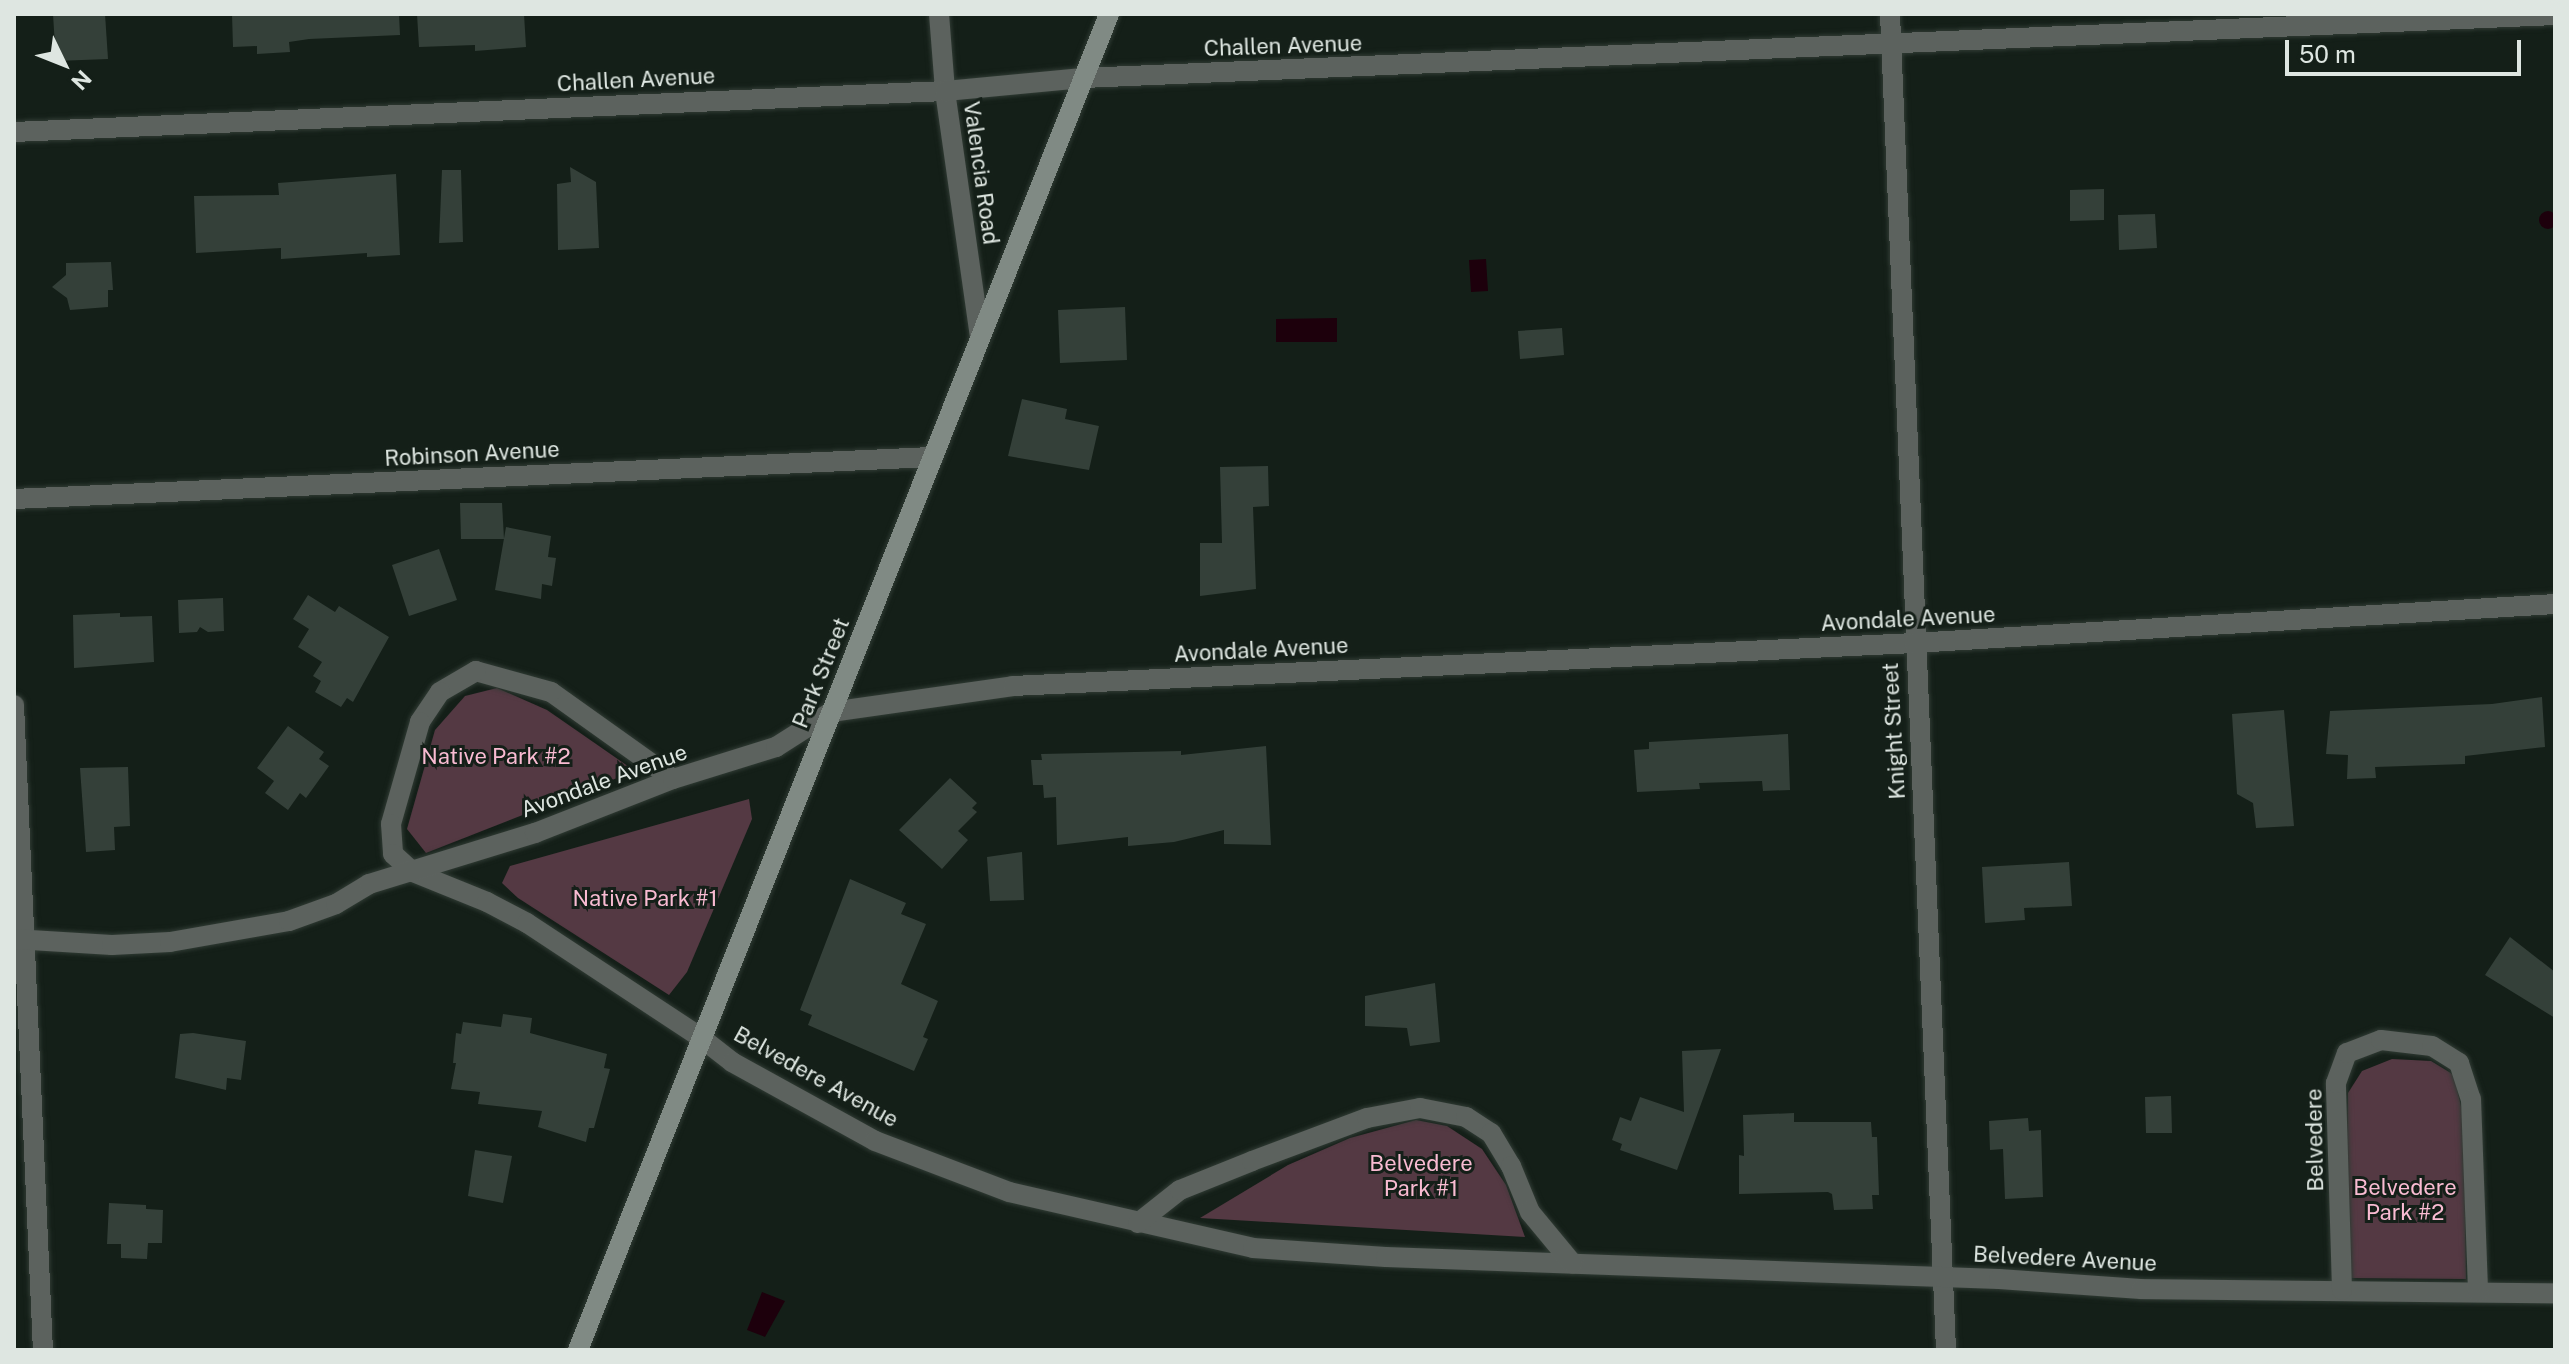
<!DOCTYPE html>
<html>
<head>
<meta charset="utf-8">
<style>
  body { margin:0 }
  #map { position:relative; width:2569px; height:1364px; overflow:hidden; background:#141f18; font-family:"Public Sans",sans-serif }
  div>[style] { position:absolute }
  .green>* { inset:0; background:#543943 }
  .water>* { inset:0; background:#1d000c }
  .round { border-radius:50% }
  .building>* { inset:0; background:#344039 }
  .roads { filter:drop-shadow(0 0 2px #303b34) drop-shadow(0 0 2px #303b34) }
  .street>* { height:20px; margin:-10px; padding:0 10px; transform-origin:10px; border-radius:10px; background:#5c625e }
  .secondary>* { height:20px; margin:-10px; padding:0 10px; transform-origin:10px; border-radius:10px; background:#808a84 }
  span { translate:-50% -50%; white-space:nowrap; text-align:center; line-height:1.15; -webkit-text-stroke:6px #141f18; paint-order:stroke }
  .street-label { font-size:22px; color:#dee6e1 }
  .park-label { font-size:22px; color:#f9bbd2 }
  .frame { position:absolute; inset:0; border:16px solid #dee6e1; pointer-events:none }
  .north { position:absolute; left:24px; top:24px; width:80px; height:80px; -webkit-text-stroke:6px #141f18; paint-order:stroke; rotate:133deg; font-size:22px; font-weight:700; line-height:32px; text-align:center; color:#dee6e1 }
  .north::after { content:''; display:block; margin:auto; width:28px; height:36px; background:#dee6e1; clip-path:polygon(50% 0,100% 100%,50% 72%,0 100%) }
  .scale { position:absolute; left:2285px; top:40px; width:236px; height:36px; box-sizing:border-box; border:4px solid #dee6e1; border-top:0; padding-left:10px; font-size:24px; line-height:28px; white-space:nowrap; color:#dee6e1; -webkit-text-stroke:6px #141f18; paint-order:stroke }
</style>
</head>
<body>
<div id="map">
  <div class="green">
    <i style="clip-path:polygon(497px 688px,547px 710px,635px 771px,426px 853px,407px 829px,435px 730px,465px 696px)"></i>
    <i style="clip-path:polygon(749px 799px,752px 819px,687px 972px,669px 995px,518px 898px,502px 883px,510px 866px)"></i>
    <i style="clip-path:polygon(2392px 1059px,2431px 1061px,2454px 1075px,2464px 1120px,2466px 1279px,2344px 1278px,2348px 1093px,2362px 1071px)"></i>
    <i style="clip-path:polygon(1416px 1120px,1447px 1126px,1482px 1149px,1506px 1185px,1525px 1237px,1200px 1218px,1288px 1165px,1350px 1138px)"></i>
  </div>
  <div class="water">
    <i class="round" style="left:2539px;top:211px;width:18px;height:18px"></i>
    <i style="clip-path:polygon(1486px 259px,1488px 291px,1471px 292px,1469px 260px)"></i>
    <i style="clip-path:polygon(1337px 318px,1337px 342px,1276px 342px,1276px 319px)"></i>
    <i style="clip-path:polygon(762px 1292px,785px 1301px,765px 1337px,747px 1330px)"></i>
  </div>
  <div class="building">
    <i style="clip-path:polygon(53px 14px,105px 14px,108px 59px,56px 61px)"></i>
    <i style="clip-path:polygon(232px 14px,399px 14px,400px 35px,309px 39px,289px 42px,290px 52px,257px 54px,257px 46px,233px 47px)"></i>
    <i style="clip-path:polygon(417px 14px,524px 14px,526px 47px,475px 51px,475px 45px,419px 47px)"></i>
    <i style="clip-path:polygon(570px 167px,596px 182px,599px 248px,558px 250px,557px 184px,571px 182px)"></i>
    <i style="clip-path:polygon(442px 170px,461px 170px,463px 242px,439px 243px)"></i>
    <i style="clip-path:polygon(396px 174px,400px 255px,367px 257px,367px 253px,281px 259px,281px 248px,196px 253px,194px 196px,279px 195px,278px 183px)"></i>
    <i style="clip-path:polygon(2104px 189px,2104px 220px,2070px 221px,2070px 190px)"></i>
    <i style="clip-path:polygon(2155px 214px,2157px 248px,2119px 250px,2118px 215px)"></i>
    <i style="clip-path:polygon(111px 262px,113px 290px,108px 290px,108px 307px,70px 310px,67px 298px,52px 287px,66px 275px,66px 263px)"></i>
    <i style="clip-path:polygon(1125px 307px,1127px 360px,1060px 363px,1058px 310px)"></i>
    <i style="clip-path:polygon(1562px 328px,1564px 355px,1520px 359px,1518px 331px)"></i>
    <i style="clip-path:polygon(1022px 399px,1067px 409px,1065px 419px,1099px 426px,1089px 470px,1008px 456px)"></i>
    <i style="clip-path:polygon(1268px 466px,1269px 506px,1253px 507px,1256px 589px,1200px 596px,1200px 543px,1222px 543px,1220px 467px)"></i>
    <i style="clip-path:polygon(460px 503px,502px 503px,504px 539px,461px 539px)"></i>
    <i style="clip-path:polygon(506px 527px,551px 536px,548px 557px,556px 558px,552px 586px,542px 584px,541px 599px,495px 590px)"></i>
    <i style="clip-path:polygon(439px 549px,457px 600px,409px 616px,392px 565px)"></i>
    <i style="clip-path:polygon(308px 595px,335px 612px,339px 606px,389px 637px,353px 702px,347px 698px,341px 707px,315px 692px,321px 681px,313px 676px,322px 662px,298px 647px,309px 629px,293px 619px)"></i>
    <i style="clip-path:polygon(223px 598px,224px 631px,208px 632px,200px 627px,197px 632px,179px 633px,178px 600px)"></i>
    <i style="clip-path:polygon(120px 613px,120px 617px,152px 616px,154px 662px,74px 668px,73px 615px)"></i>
    <i style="clip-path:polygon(2542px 697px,2545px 747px,2465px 756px,2465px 764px,2375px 767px,2376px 778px,2347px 779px,2348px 755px,2326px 754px,2330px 711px,2492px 704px)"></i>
    <i style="clip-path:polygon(2284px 710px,2294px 826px,2256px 828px,2253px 803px,2237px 794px,2232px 714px)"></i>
    <i style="clip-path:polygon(288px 726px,324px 752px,319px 759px,329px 766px,306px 798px,300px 793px,288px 810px,265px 793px,274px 781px,257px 768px)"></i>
    <i style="clip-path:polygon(1788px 734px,1790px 790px,1763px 791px,1762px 781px,1699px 783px,1700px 789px,1637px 792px,1634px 750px,1649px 749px,1649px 742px)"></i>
    <i style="clip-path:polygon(1266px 746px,1271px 845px,1224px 844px,1224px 830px,1174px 842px,1128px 846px,1128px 837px,1057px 845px,1056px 797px,1044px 798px,1043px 785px,1033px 785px,1031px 760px,1042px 760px,1041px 754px,1181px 751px,1181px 755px)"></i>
    <i style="clip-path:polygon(128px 767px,130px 826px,114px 827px,115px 850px,86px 852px,80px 768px)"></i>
    <i style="clip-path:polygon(950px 778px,977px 803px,972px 808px,977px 812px,958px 831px,968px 840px,942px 869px,899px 830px)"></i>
    <i style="clip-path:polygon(1022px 852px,1024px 900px,990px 901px,987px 857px)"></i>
    <i style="clip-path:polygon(2069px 862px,2072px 906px,2024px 908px,2025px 920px,1985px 923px,1982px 867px)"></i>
    <i style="clip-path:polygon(850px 879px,906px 903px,901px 914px,926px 924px,901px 984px,938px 1001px,923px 1037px,928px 1039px,914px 1071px,808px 1025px,812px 1015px,800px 1010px)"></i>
    <i style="clip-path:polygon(2510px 937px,2555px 972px,2555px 1018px,2485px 975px)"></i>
    <i style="clip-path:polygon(1435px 983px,1440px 1042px,1410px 1046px,1407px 1028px,1365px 1026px,1365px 996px)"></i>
    <i style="clip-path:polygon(503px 1014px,532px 1018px,530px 1033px,607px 1054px,604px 1068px,610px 1069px,594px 1128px,589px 1128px,586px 1142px,538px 1127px,542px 1111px,478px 1104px,480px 1092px,451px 1089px,456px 1063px,453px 1063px,456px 1033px,461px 1034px,463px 1022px,501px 1027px)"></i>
    <i style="clip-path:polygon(193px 1033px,246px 1041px,241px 1080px,227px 1078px,226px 1090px,175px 1078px,180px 1034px)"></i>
    <i style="clip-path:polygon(1721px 1049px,1677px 1170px,1620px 1150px,1622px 1144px,1612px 1140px,1620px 1117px,1631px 1121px,1640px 1097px,1684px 1112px,1682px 1051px)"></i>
    <i style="clip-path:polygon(2171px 1096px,2172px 1133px,2146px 1133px,2145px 1097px)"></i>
    <i style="clip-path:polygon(1794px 1113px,1794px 1122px,1871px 1122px,1872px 1137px,1877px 1137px,1879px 1195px,1872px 1195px,1873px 1209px,1834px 1210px,1832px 1194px,1828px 1192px,1739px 1194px,1739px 1155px,1744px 1156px,1743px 1115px)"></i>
    <i style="clip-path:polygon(2028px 1118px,2029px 1131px,2041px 1130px,2043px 1197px,2005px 1199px,2003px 1149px,1990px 1150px,1989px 1121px)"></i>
    <i style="clip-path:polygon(475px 1150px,512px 1156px,503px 1203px,468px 1196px)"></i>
    <i style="clip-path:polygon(109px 1203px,146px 1205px,146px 1209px,163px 1210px,162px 1243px,148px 1243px,147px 1259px,121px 1258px,121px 1244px,107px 1244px)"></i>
  </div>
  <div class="roads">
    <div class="street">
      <i style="left:939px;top:14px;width:77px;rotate:85.5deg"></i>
      <i style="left:945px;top:91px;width:249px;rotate:81.9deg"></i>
      <i style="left:1890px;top:14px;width:1337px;rotate:87.6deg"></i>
      <i style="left:14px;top:132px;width:932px;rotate:-2.52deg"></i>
      <i style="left:945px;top:91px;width:139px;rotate:-5.4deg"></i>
      <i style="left:1083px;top:78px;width:1473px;rotate:-2.45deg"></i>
      <i style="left:14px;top:499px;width:920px;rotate:-2.62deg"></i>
      <i style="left:14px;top:705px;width:646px;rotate:87.43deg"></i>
      <i style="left:673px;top:779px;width:150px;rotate:-144.5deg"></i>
      <i style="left:551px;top:692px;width:78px;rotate:-164.4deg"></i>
      <i style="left:476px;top:671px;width:42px;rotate:149.7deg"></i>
      <i style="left:440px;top:692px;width:36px;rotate:124deg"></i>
      <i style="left:420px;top:722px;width:106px;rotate:105.9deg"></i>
      <i style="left:391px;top:824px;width:30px;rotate:86deg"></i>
      <i style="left:393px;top:854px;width:27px;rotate:42deg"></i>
      <i style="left:413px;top:872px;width:80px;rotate:22.1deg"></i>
      <i style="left:487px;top:902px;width:45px;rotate:27.7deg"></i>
      <i style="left:527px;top:923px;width:207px;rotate:33.4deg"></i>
      <i style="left:700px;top:1037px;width:41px;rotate:38deg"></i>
      <i style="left:732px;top:1062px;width:163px;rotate:28.9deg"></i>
      <i style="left:875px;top:1141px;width:143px;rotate:20.8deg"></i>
      <i style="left:1009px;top:1192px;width:250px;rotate:12.9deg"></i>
      <i style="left:1253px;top:1248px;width:133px;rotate:3.9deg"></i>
      <i style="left:1386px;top:1257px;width:613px;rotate:2.06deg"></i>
      <i style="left:1999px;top:1279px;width:142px;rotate:4deg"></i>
      <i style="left:2141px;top:1289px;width:414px;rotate:0.6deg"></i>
      <i style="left:14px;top:939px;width:98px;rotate:3.5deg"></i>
      <i style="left:112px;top:945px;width:58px;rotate:-3deg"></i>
      <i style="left:170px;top:942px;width:121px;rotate:-10deg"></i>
      <i style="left:289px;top:921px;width:50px;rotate:-19.9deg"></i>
      <i style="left:336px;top:904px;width:39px;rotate:-31deg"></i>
      <i style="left:369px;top:884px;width:174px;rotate:-17.1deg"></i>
      <i style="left:535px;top:833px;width:148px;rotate:-21.4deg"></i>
      <i style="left:673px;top:779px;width:108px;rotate:-17.3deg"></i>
      <i style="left:776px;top:747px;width:65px;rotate:-32.5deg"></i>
      <i style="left:831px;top:712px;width:184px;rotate:-8.1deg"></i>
      <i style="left:1013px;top:686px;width:902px;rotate:-2.73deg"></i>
      <i style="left:1914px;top:643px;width:642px;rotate:-3.48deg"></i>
      <i style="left:1138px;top:1223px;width:53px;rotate:-38.2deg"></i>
      <i style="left:1180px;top:1190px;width:78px;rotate:-21.9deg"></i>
      <i style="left:1252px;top:1161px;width:123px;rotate:-20.5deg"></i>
      <i style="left:1367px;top:1118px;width:54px;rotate:-10.7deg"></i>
      <i style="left:1420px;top:1108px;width:47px;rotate:11.1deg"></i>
      <i style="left:1466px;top:1117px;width:30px;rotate:33deg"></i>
      <i style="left:1491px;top:1133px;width:39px;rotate:59deg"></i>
      <i style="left:1511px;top:1166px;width:50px;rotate:67.6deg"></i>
      <i style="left:1530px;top:1212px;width:67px;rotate:50.4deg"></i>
      <i style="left:2342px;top:1290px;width:207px;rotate:-91.7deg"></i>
      <i style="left:2336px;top:1083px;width:32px;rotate:-70deg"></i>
      <i style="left:2347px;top:1053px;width:36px;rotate:-21deg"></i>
      <i style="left:2381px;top:1040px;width:51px;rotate:6.7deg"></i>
      <i style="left:2432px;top:1046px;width:32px;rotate:32deg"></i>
      <i style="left:2459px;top:1063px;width:38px;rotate:72deg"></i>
      <i style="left:2471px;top:1099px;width:193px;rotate:87.9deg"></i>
    </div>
    <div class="secondary">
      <i style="left:578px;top:1350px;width:1438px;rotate:-68.32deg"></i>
    </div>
  </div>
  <div class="street-label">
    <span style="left:1283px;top:46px;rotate:-2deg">Challen Avenue</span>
    <span style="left:636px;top:80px;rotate:-3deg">Challen Avenue</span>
    <span style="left:981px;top:173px;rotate:82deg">Valencia Road</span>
    <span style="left:472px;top:454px;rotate:-3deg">Robinson Avenue</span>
    <span style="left:1908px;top:619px;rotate:-3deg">Avondale Avenue</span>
    <span style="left:1261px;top:650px;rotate:-3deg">Avondale Avenue</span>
    <span style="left:821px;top:673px;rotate:-68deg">Park Street</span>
    <span style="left:1894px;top:731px;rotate:-93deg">Knight Street</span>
    <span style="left:604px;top:781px;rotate:-20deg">Avondale Avenue</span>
    <span style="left:816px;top:1077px;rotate:29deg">Belvedere Avenue</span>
    <span style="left:2315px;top:1140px;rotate:-91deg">Belvedere</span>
    <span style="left:2065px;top:1259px;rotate:3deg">Belvedere Avenue</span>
  </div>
  <div class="park-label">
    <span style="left:496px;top:757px">Native Park #2</span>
    <span style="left:645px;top:899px">Native Park #1</span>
    <span style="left:1421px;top:1176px">Belvedere<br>Park #1</span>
    <span style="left:2405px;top:1200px">Belvedere<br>Park #2</span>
  </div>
  <div class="frame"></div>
  <div class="north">N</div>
  <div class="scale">50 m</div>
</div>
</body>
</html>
